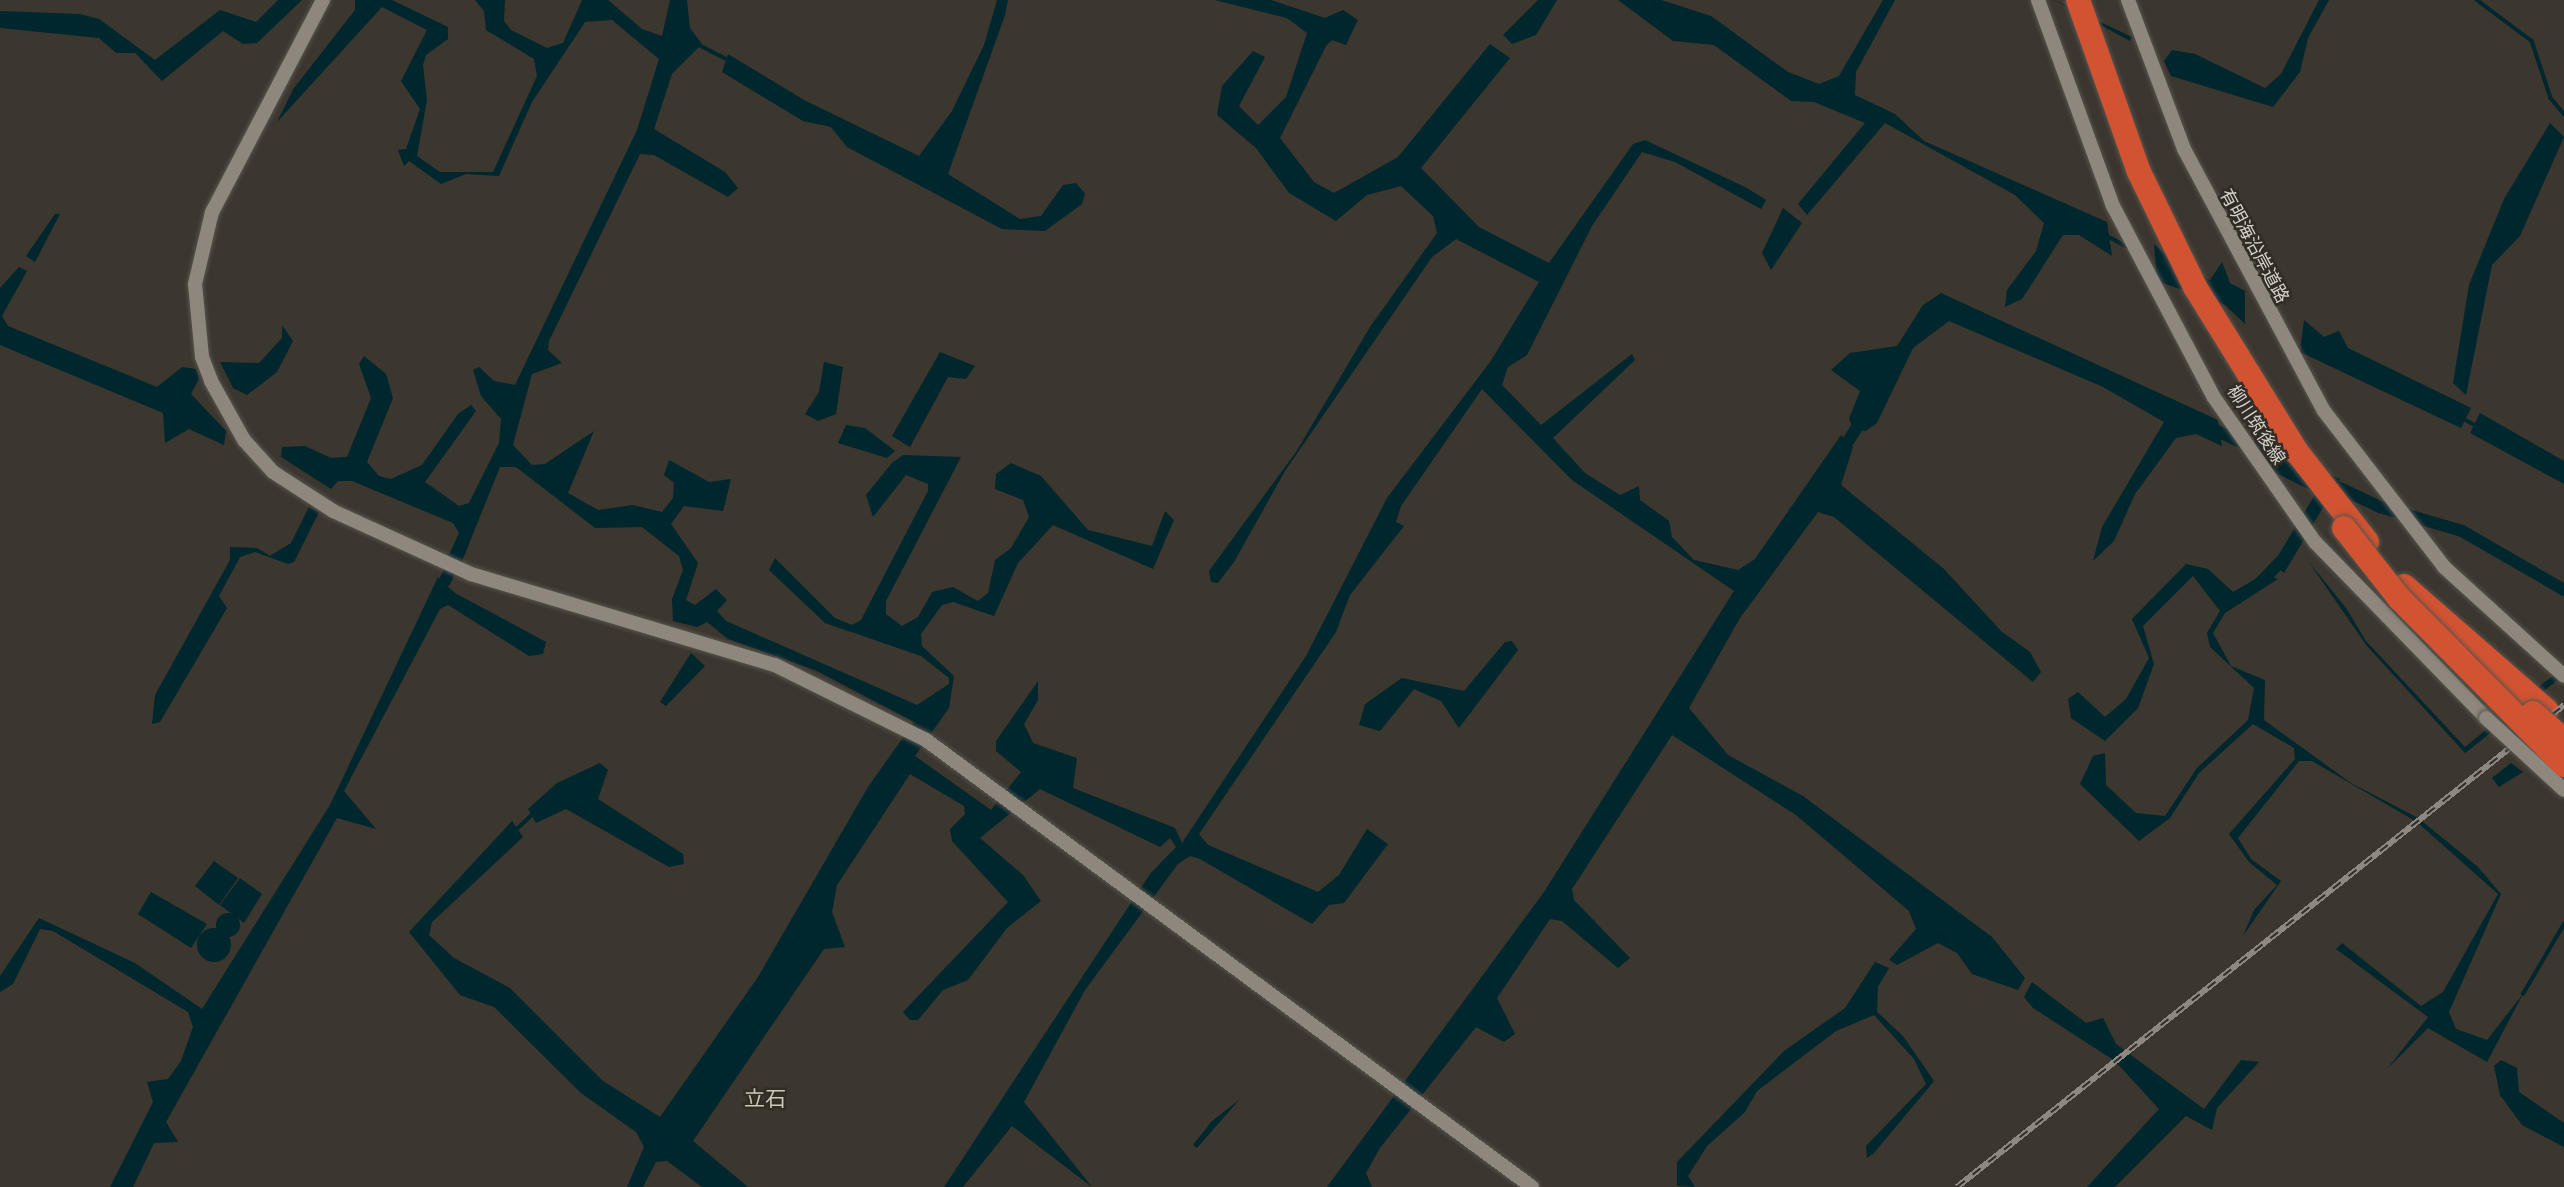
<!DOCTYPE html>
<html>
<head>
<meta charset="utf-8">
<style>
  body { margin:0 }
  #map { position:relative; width:2564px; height:1187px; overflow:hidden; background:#3b362e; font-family:"IBM Plex Sans","Noto Sans JP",sans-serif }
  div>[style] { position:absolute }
  .water>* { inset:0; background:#00262e }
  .round { border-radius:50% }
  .stream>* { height:3.5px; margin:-1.75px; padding:0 1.75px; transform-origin:1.75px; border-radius:1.75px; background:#00262e }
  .canal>* { height:12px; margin:-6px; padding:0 6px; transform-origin:6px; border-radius:6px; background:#00262e }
  .roads { filter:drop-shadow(0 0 2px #58534d) drop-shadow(0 0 2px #58534d) }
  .secondary>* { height:14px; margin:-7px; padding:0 7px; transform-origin:7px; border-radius:7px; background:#8d877d }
  .highway>* { height:24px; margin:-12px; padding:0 12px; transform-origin:12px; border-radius:12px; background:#d15331 }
  .rail>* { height:6px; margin-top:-3px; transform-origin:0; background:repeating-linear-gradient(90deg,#312c24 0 10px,#8d8982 0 20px); box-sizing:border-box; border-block:2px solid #8d8982 }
  .bridges { filter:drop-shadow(0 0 2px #58534d) drop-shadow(0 0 2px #58534d) }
  .secondary-bridge>* { height:14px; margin:-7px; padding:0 7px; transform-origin:7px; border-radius:7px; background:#8d877d }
  .highway-bridge>* { height:24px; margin:-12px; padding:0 12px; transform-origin:12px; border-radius:12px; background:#d15331 }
  span { translate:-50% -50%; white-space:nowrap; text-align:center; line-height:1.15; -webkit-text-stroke:5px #312c24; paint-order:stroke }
  .street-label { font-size:18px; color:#d5d2cc }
  .quarter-label { font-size:21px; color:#cdc7bc }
</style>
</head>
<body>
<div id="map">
  <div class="water">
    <i style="clip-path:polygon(278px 0,302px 0,257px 43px,243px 44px,223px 31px,162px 81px,135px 53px,116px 53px,99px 38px,0 28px,0 11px,80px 14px,99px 19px,155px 60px,220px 10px,256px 22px)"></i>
    <i style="clip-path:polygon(355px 0,392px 0,448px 27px,448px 39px,426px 55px,423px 65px,427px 100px,417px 156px,440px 172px,493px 172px,537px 76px,534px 59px,486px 30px,484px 11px,475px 0,505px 0,504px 21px,511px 30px,547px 48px,563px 43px,582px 0,608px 0,642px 29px,662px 36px,670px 0,687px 0,690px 28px,702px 44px,672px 74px,654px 129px,725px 172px,738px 188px,728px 197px,654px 155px,640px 154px,549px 341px,548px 350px,562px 363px,532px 374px,513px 445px,532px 465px,545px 464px,594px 431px,568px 493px,598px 510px,633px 505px,662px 512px,673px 498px,674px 483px,664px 475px,669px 460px,709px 482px,731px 479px,723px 511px,684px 506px,671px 524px,698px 563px,686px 600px,695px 605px,716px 589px,727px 600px,717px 611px,726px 621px,917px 705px,949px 684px,949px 678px,921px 656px,825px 623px,769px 570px,775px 558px,835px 618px,852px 625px,861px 620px,928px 491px,928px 484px,906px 475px,873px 517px,866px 495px,892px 463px,903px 455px,961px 457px,886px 601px,886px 614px,902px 626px,918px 617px,932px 592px,953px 587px,978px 601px,988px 593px,995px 560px,1011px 548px,1029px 517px,1023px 500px,995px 489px,996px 474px,1011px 463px,1041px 476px,1088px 530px,1152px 546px,1165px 511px,1174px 520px,1153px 569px,1053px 525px,1018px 563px,994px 616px,953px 602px,942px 605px,921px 634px,922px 646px,954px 676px,949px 708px,915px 756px,991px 810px,1021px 772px,996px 751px,996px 741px,1038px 681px,1038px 700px,1024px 724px,1033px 743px,1077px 758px,1073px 788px,1175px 828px,1182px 843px,1306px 656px,1387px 498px,1490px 362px,1539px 282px,1456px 239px,1432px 257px,1285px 471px,1234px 562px,1218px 583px,1211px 582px,1209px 571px,1296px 452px,1370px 327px,1437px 233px,1433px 216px,1401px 186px,1367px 195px,1336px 221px,1289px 193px,1256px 148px,1217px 115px,1222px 86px,1253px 51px,1265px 57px,1239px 106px,1258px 125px,1286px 97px,1307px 33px,1287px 18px,1215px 0,1271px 0,1325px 18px,1343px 10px,1358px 20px,1346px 45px,1332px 40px,1326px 46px,1280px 138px,1314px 182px,1334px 193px,1398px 157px,1490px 44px,1510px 58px,1421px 168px,1479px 227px,1549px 263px,1633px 144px,1645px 140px,1747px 188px,1766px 200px,1761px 209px,1675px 162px,1642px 152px,1592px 226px,1527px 355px,1508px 367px,1502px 385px,1541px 425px,1632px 354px,1635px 360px,1553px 438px,1585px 473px,1620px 495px,1639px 486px,1640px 500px,1669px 521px,1672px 537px,1694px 560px,1738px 570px,1755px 559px,1841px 435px,1853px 447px,1841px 485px,1944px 569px,2001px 631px,2030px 652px,2041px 672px,2033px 682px,1834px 517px,1818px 512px,1740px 618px,1689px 708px,1728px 755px,1803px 796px,1992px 937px,2025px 978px,2018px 990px,1972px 974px,1957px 953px,1938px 943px,1897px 965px,1889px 960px,1916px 929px,1909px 911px,1796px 815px,1672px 735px,1572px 889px,1574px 900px,1630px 958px,1618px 968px,1562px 921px,1550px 919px,1497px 998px,1515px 1034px,1504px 1042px,1476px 1027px,1380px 1148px,1366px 1173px,1372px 1187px,1327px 1187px,1544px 892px,1734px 591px,1572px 480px,1482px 389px,1401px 506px,1396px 522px,1404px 526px,1350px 595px,1336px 632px,1199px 834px,1208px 845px,1318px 892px,1339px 875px,1367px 829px,1388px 844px,1344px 903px,1329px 905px,1312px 924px,1200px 859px,1190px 856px,1178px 864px,1085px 990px,1024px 1102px,1092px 1187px,1012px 1126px,963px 1187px,944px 1187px,1150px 874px,1176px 847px,1170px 838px,1160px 847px,1040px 789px,980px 838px,1023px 875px,1041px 901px,1007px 928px,968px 980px,943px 990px,918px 1020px,910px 1020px,903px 1012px,1008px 902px,952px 841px,950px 829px,965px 814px,964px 806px,910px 774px,837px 885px,832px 912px,845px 947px,824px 949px,693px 1141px,748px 1187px,702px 1187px,667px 1161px,656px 1162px,643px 1187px,627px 1187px,644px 1147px,636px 1132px,581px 1093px,494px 1007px,460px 995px,409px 932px,512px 821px,523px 837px,432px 922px,429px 935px,454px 958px,510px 988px,603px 1081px,660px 1117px,758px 977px,868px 787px,914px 722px,817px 671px,728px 639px,707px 622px,697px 627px,673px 621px,672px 599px,683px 570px,679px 556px,642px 527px,595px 528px,516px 467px,500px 467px,462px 561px,449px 555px,459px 533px,453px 523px,352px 481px,338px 481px,331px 489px,281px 457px,282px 447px,305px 446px,331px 458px,347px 457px,371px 398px,359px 364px,364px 356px,386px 374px,393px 398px,367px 462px,379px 476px,391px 479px,422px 465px,458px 414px,471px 405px,476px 411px,425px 482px,459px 506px,469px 503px,499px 443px,501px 419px,481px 396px,473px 370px,479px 367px,494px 381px,515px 385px,637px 130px,659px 59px,612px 20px,585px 22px,532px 102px,499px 176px,466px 174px,441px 184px,409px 161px,404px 166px,398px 150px,406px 149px,420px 109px,401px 81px,427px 30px,382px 7px,277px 122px,294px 88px,355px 10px)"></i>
    <i style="clip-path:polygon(997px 0,1008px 0,1005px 15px,948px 174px,1020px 219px,1041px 216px,1063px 185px,1076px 183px,1085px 194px,1082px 204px,1045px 231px,1002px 229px,847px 147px,831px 127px,803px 121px,722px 72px,728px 54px,804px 100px,919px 156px,952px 111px,984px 45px)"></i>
    <i style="clip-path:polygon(1538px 0,1557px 0,1536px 35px,1512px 44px,1503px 35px)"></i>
    <i style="clip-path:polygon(1618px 0,1661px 0,1711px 16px,1788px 72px,1819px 84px,1839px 76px,1883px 0,1895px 0,1856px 72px,1855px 95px,1895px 114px,1924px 141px,2107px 222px,2112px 256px,2079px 235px,2063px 235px,2022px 299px,2005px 307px,2007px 290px,2036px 251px,2044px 223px,2015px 195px,1885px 123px,1807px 215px,1798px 204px,1865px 123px,1814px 102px,1791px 101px,1714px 45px,1673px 41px)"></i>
    <i style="clip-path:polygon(2054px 0,2132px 37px,2130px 41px)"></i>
    <i style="clip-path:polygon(2319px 0,2329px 0,2308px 38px,2300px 72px,2273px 107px,2171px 76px,2164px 61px,2172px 50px,2195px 54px,2265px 88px,2281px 74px)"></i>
    <i style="clip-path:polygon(2550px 123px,2564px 137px,2520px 236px,2492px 265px,2466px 395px,2453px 383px,2469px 285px,2504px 199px)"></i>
    <i style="clip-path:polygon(1783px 208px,1802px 223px,1771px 270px,1762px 253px)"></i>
    <i style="clip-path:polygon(55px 214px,60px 214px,35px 262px,26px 256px)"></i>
    <i style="clip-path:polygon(2154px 244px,2174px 263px,2210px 280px,2222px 262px,2230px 283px,2245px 291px,2245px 324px,2225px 305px,2157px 281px)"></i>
    <i style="clip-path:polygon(19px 267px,27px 271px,2px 316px,8px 326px,157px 387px,182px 367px,196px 369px,199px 379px,191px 394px,226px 431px,224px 445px,189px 429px,165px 443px,163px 413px,0 345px,0 288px)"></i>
    <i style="clip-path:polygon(1941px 293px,2218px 420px,2222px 446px,2196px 434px,2176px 438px,2135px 494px,2114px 541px,2093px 561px,2102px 527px,2164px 422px,2103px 387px,1949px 321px,1913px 348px,1877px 423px,1866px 431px,1853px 429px,1849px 419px,1860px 391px,1831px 370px,1850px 353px,1897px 346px,1923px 305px)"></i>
    <i style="clip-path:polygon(2304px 320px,2324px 337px,2339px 331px,2348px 348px,2471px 408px,2461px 428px,2300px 352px)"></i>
    <i style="clip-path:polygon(282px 325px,293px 341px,277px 372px,247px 395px,233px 388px,220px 362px,259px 363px,282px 338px)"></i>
    <i style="clip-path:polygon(940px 352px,975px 366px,966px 379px,948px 377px,910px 447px,892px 436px)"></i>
    <i style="clip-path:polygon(824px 362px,843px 367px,836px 414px,818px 421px,805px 414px,819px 392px)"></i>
    <i style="clip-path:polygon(2480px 413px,2564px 461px,2564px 484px,2470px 433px)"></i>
    <i style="clip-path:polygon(846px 425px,865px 428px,895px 451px,887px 458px,838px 443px)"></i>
    <i style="clip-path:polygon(2268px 447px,2340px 479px,2284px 573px,2273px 564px,2316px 493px,2272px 471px)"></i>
    <i style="clip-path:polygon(309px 507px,319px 512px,294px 562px,288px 564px,255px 552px,240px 557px,219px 596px,227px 608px,160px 722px,152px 724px,155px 695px,230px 560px,230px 547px,257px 548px,270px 556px,291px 543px)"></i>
    <i style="clip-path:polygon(2308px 561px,2346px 608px,2366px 641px,2465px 747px,2550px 678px,2562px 670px,2564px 675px,2465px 753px,2367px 646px)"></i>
    <i style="clip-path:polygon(2186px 564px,2208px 569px,2233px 592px,2264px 574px,2278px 579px,2225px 613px,2213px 633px,2231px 666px,2265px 680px,2264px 720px,2351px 783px,2418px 818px,2477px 866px,2501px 894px,2449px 1012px,2456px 1029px,2487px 1040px,2523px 994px,2487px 1062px,2428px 1028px,2387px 1069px,2428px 1017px,2336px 949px,2342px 943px,2421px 1006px,2443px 992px,2498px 894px,2417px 822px,2312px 761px,2299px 761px,2238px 838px,2251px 859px,2281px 881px,2243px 936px,2254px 910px,2277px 885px,2249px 862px,2229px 834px,2295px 759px,2294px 748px,2253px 724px,2199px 773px,2170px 818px,2139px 841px,2080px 784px,2093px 756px,2105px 753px,2106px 785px,2136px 813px,2165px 816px,2197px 768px,2248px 720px,2254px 688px,2210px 647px,2207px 633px,2220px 611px,2193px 576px,2143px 626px,2154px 664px,2138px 708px,2105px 741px,2071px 718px,2068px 699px,2078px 692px,2105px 717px,2126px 699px,2149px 658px,2132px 619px)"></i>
    <i style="clip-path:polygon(438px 577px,455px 593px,546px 642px,543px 654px,529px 656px,448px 605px,440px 609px,344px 791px,376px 829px,337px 818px,166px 1122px,178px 1142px,154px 1143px,133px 1187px,110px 1187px,153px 1102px,147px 1082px,168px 1079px,181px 1061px,193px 1027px,188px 1012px,53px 931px,40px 929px,13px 984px,0 992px,0 976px,39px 918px,135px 963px,202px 1009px,330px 805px)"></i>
    <i style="clip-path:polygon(1512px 641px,1518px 650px,1459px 728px,1441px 701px,1414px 689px,1380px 731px,1359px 725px,1365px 704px,1402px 678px,1464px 691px,1505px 642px)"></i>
    <i style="clip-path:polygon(691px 653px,705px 666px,666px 706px,660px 702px)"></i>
    <i style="clip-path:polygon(600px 763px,608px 770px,598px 799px,683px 854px,684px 864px,669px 867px,566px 809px,536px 823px,528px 809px,557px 783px)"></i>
    <i style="clip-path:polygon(2511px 763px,2523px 772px,2499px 787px,2492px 778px)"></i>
    <i style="clip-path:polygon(214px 861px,238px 878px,219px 905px,195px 886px)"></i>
    <i style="clip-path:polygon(240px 878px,262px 894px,244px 923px,220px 905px)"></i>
    <i style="clip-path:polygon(151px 892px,207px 924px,191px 948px,138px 914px)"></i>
    <i class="round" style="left:216px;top:913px;width:24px;height:24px"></i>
    <i class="round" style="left:197px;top:928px;width:34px;height:34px"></i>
    <i style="clip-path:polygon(1875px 962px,1889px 968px,1878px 987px,1877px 1012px,1903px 1036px,1934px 1081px,1874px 1153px,1867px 1158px,1866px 1146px,1926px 1084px,1914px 1059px,1874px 1015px,1836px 1031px,1757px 1091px,1745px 1112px,1707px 1146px,1688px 1176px,1695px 1187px,1677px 1186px,1677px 1162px,1784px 1051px,1845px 1008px)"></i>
    <i style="clip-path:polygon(2032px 982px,2086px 1023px,2103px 1018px,2116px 1044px,2204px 1109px,2241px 1060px,2259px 1062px,2217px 1108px,2212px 1130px,2186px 1116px,2115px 1187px,2087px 1187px,2159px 1109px,2115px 1061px,2033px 1008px,2024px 997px)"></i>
    <i style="clip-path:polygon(2501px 1060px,2517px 1068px,2519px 1092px,2564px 1123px,2564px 1147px,2522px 1125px,2500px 1095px,2494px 1066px)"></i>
    <i style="clip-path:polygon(1239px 1100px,1197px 1148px,1193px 1145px,1212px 1121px)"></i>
  </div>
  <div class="stream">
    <i style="left:2477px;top:0;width:69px;rotate:36.7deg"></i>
    <i style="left:2532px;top:41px;width:60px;rotate:71.6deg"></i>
    <i style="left:2551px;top:98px;width:21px;rotate:51deg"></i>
    <i style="left:701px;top:46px;width:27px;rotate:27deg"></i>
    <i style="left:2109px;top:237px;width:24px;rotate:28deg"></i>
    <i style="left:2462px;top:418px;width:17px;rotate:28deg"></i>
    <i style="left:518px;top:828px;width:18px;rotate:-43deg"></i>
    <i style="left:2523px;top:994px;width:81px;rotate:-59.6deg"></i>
  </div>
  <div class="canal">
    <i style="left:2207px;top:426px;width:83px;rotate:25.6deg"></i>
    <i style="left:1840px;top:454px;width:45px;rotate:-57.7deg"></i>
    <i style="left:2327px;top:482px;width:59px;rotate:25.3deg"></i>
    <i style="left:2380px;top:507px;width:85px;rotate:16.3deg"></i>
    <i style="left:2462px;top:531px;width:118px;rotate:30deg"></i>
    <i style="left:445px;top:581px;width:42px;rotate:-64.7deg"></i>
    <i style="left:2259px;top:584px;width:40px;rotate:-46deg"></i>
  </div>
  <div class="roads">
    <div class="secondary">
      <i style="left:323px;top:0;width:239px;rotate:117.6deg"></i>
      <i style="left:212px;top:212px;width:74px;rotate:103.3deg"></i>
      <i style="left:195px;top:284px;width:73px;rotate:84.5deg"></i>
      <i style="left:202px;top:357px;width:26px;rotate:69deg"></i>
      <i style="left:211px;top:381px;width:68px;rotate:60.8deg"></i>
      <i style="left:244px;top:440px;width:43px;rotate:47.8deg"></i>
      <i style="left:273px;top:472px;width:72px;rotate:33deg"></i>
      <i style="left:333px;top:511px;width:152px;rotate:24.5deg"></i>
      <i style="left:471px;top:574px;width:317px;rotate:16.7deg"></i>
      <i style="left:775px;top:665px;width:169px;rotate:26.4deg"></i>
      <i style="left:926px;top:740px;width:753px;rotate:36.41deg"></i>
      <i style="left:2038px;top:0;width:219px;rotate:70deg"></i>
      <i style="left:2113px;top:206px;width:215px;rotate:62.2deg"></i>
      <i style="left:2213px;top:396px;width:178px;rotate:55.1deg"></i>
      <i style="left:2315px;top:542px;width:245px;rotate:45.8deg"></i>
      <i style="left:2128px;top:0;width:159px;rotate:69.4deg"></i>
      <i style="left:2184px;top:149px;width:297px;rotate:61.9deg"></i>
      <i style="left:2324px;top:411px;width:197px;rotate:52.4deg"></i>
      <i style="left:2444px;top:567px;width:162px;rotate:42.2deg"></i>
    </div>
    <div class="highway">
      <i style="left:2078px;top:0;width:182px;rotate:70.5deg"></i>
      <i style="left:2139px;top:172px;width:128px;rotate:64deg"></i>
      <i style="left:2195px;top:287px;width:194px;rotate:58.3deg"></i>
      <i style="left:2297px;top:452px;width:114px;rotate:52.1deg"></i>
      <i style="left:2404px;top:586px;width:189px;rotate:41.1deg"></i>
    </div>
  </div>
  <div class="rail">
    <i style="left:1957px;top:1187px;width:775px;rotate:-38.45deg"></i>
  </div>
  <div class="bridges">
    <div class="secondary-bridge">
      <i style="left:2486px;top:718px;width:106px;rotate:42.7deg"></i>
    </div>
    <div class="highway-bridge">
      <i style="left:2344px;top:528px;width:89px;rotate:51.8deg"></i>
      <i style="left:2399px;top:598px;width:235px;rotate:45.3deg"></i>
      <i style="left:2533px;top:713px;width:41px;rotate:41.1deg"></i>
    </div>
  </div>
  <div class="street-label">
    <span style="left:2254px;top:246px;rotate:62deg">有明海沿岸道路</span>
    <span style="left:2256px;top:425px;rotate:57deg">柳川筑後線</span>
  </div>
  <div class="quarter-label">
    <span style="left:765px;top:1098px">立石</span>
  </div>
</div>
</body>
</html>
